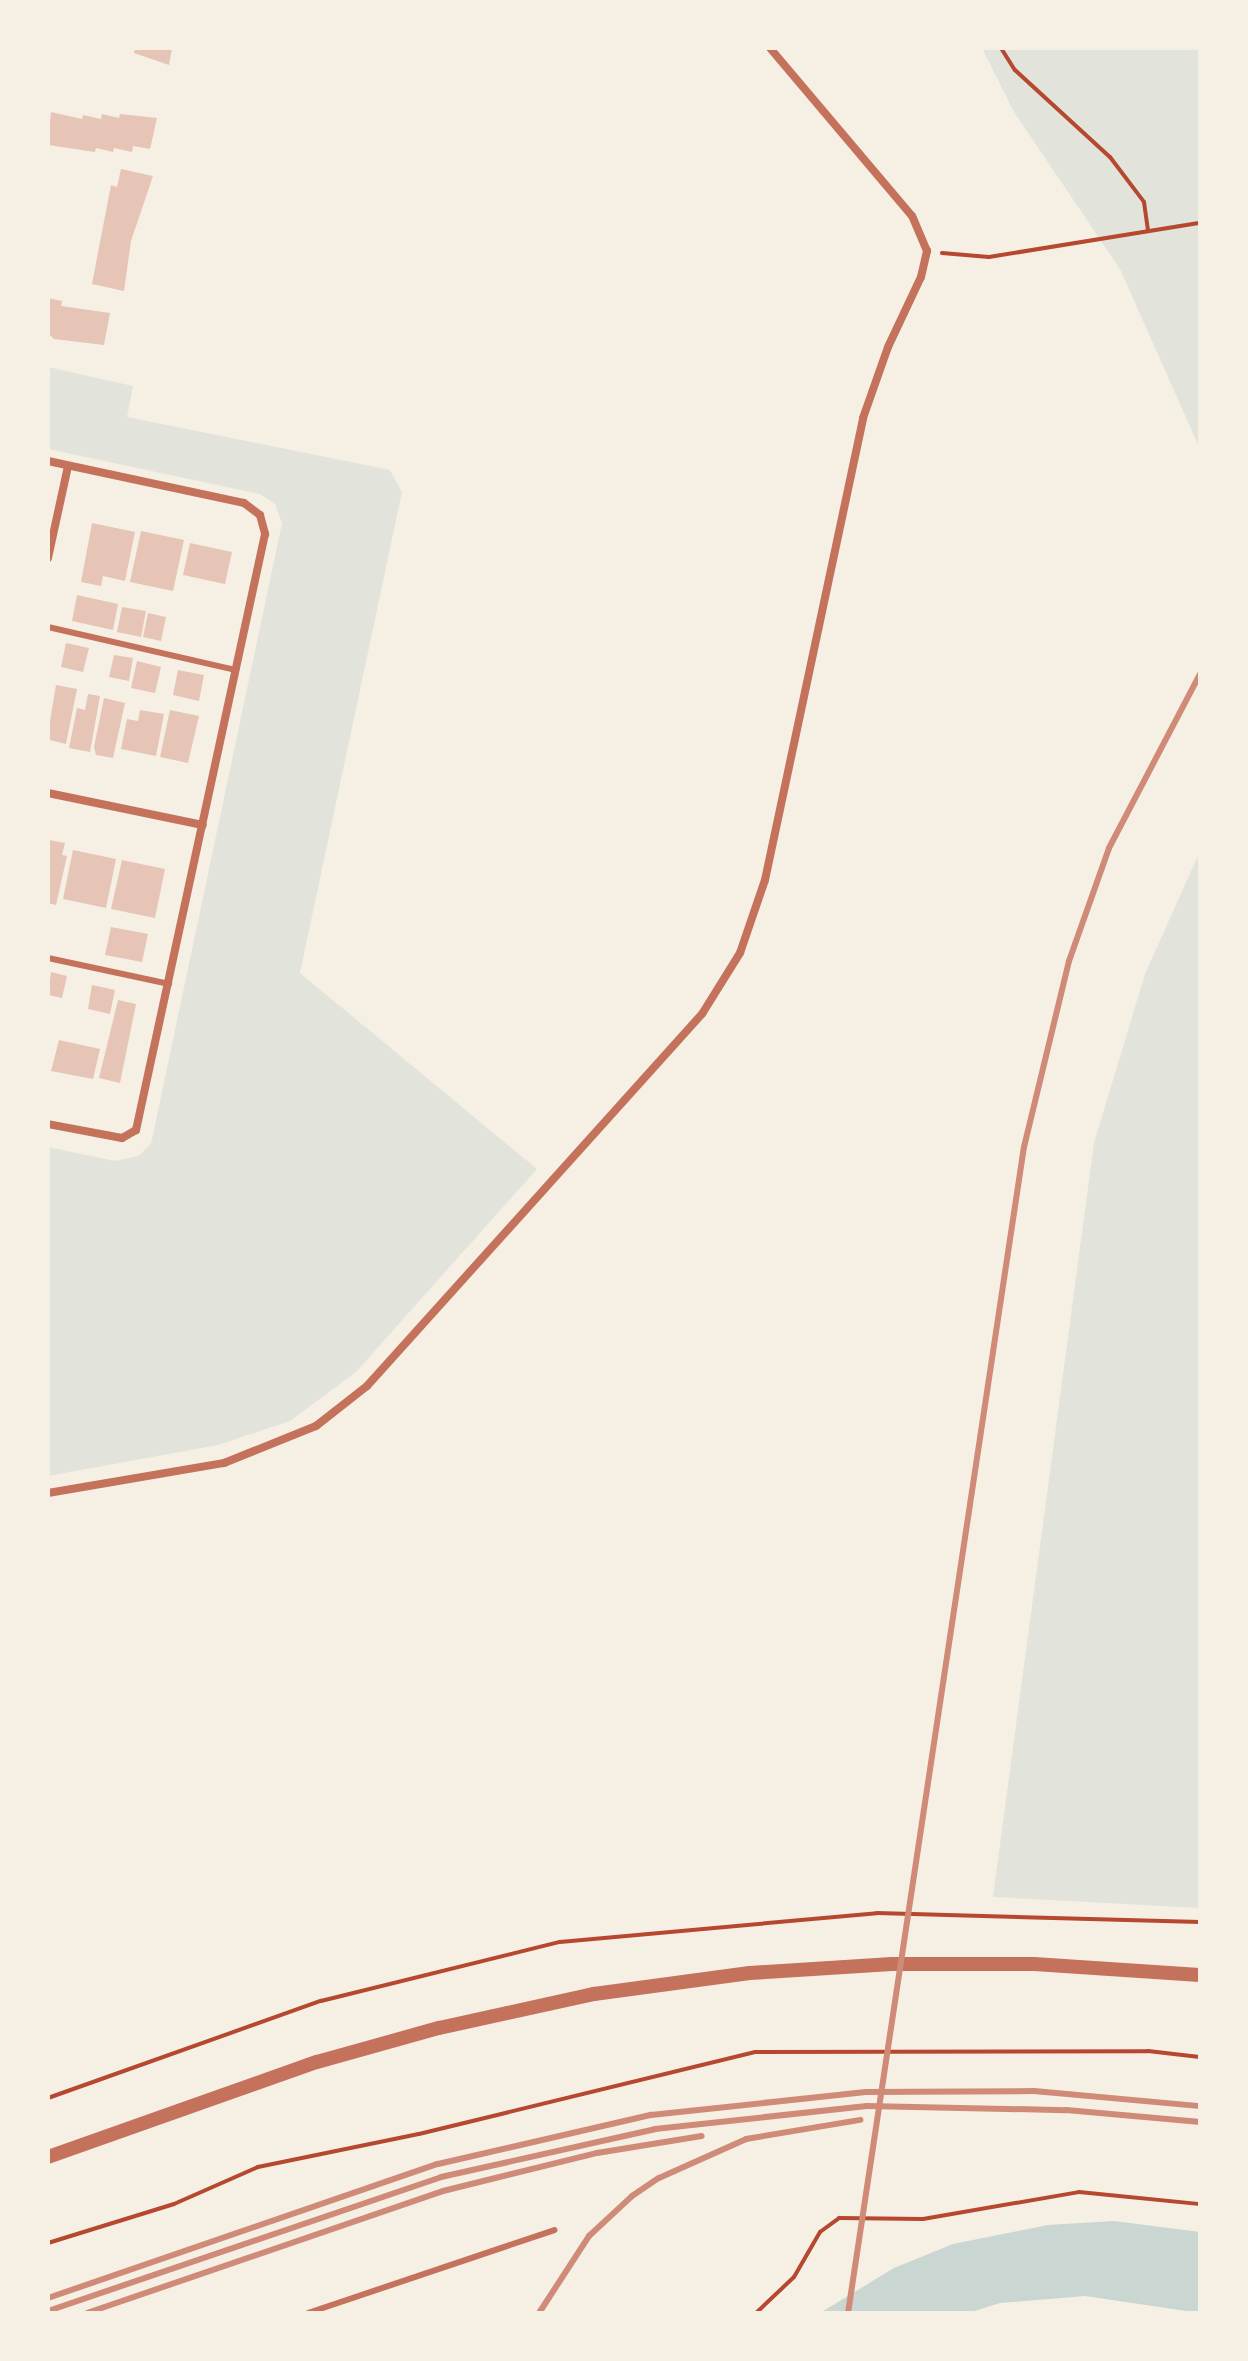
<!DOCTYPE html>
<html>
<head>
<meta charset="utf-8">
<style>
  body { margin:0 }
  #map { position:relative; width:1248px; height:2361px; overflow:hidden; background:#f6efe4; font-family:"Work Sans",sans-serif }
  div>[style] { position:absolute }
  .green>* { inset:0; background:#e2e4dc }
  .water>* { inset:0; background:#c9d6d2 }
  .building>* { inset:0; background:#e6c5b7 }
  .path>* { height:4px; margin:-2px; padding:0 2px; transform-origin:2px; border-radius:2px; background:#b5482f }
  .service>* { height:6px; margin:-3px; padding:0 3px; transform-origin:3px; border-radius:3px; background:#c5725c }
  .minor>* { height:8px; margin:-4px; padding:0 4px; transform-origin:4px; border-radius:4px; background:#c5725c }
  .tertiary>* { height:14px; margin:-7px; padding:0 7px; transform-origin:7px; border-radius:7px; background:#c5725c }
  .rail>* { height:6px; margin:-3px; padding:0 3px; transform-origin:3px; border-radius:3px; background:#cf8b77 }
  span { translate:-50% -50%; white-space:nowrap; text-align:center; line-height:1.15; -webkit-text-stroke:6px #f6efe4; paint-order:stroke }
  .frame { position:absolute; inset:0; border:50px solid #f6efe4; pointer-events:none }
</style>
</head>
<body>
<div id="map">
  <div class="green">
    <i style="clip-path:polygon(982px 48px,1200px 48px,1200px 449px,1120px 269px,1014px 112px)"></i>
    <i style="clip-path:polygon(48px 367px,133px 386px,127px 417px,390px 470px,402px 492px,300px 973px,537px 1169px,356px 1372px,290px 1421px,218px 1445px,48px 1476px,48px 1147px,115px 1161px,138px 1156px,151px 1144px,282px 523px,275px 504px,260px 494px,48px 449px)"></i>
    <i style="clip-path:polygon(1200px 851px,1200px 1908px,993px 1897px,1094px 1143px,1145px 974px)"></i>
  </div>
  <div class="water">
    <i style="clip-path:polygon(1114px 2221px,1200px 2232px,1200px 2313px,1085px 2296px,1000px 2303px,968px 2313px,820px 2313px,894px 2268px,953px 2244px,1048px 2225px)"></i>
  </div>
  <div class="building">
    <i style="clip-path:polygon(135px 48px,172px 48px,169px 65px,134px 53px)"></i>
    <i style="clip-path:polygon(51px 112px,82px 119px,83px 115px,101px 119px,102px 114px,119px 118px,120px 114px,157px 118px,150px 149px,133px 146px,132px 152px,114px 148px,113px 152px,96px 148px,95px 152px,48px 145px)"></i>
    <i style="clip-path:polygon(121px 169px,153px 176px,131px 241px,124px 291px,92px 284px,111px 185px,117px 187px)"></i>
    <i style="clip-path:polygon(48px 298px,62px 301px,61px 306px,110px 313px,104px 345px,54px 339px,48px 333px)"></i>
    <i style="clip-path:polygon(92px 523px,135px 532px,125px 581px,103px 576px,101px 586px,81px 582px)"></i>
    <i style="clip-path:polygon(141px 531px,184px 540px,173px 591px,130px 582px)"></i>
    <i style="clip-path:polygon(190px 543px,232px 552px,225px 584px,183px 575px)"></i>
    <i style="clip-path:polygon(77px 595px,118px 604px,113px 630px,72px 621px)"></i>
    <i style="clip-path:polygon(122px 607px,146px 611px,141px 637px,117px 632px)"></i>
    <i style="clip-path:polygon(148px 613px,166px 617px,161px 641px,143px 637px)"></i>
    <i style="clip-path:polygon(66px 643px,89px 648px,83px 672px,61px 667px)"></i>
    <i style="clip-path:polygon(114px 655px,133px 658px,129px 681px,109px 677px)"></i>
    <i style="clip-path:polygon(137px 661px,161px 667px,155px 693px,131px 688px)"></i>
    <i style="clip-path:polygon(178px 670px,204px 675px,199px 701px,173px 695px)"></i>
    <i style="clip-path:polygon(56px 685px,77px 689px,66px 744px,50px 740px,48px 733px)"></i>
    <i style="clip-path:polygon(88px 694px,100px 696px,90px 752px,69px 748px,77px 708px,85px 710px)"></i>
    <i style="clip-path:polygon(104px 698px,125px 703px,113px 758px,96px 755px,94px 747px)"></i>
    <i style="clip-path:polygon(140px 710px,164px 714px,156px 756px,121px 749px,127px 719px,138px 721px)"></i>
    <i style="clip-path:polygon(170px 710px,199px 716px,188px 763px,160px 757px)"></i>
    <i style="clip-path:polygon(49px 840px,65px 843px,62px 855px,67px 856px,56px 905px,48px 903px)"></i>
    <i style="clip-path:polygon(73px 850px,116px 859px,106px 908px,63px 899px)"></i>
    <i style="clip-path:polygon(122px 860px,165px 869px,155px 918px,111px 909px)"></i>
    <i style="clip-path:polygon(111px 927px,148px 934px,142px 962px,105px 955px)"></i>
    <i style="clip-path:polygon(51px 972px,67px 976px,62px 998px,48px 995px)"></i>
    <i style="clip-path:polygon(92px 985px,115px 990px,110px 1014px,88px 1009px)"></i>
    <i style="clip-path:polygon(118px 1000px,136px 1004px,120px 1083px,99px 1078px)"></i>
    <i style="clip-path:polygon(59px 1040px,100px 1049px,93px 1079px,51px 1071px)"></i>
  </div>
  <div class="path">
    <i style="left:1001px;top:48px;width:26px;rotate:58deg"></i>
    <i style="left:1015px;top:70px;width:129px;rotate:42.5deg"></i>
    <i style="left:1110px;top:157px;width:56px;rotate:52.9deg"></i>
    <i style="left:1144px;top:202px;width:28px;rotate:82deg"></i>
    <i style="left:942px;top:253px;width:47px;rotate:4.9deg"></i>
    <i style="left:989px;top:257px;width:214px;rotate:-9.2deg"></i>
    <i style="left:48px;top:2098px;width:290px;rotate:-19.6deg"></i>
    <i style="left:321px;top:2001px;width:246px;rotate:-13.9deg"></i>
    <i style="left:560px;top:1942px;width:318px;rotate:-5.2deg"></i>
    <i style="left:877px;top:1913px;width:323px;rotate:1.6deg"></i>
    <i style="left:48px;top:2243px;width:132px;rotate:-17.2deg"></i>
    <i style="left:174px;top:2204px;width:92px;rotate:-23.8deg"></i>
    <i style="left:258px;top:2167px;width:164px;rotate:-11.6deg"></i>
    <i style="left:419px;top:2134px;width:346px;rotate:-13.7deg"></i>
    <i style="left:755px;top:2052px;width:393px;rotate:-0.1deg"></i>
    <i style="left:1148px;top:2051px;width:52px;rotate:6.6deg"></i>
    <i style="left:756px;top:2313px;width:52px;rotate:-43.5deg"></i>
    <i style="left:794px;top:2277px;width:52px;rotate:-60deg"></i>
    <i style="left:820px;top:2232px;width:24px;rotate:-36deg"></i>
    <i style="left:839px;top:2218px;width:84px;rotate:0.7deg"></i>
    <i style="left:923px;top:2219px;width:158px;rotate:-9.8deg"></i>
    <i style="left:1079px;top:2192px;width:122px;rotate:5.7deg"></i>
  </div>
  <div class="service">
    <i style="left:48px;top:627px;width:193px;rotate:12.9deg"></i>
    <i style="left:48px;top:958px;width:124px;rotate:12.1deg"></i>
    <i style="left:308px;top:2313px;width:260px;rotate:-18.6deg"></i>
  </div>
  <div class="minor">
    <i style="left:48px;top:461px;width:200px;rotate:12.1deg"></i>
    <i style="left:244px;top:503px;width:20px;rotate:37deg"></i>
    <i style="left:260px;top:515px;width:20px;rotate:75deg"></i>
    <i style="left:265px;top:534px;width:610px;rotate:102.21deg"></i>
    <i style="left:136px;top:1130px;width:16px;rotate:150deg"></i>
    <i style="left:122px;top:1138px;width:75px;rotate:-169.3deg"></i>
    <i style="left:48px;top:558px;width:94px;rotate:-77.7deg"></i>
    <i style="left:48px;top:793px;width:158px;rotate:11.7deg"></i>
    <i style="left:48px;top:1493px;width:179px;rotate:-9.7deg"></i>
    <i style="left:224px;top:1463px;width:99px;rotate:-21.9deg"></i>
    <i style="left:316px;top:1426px;width:65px;rotate:-38.1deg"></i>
    <i style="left:367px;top:1386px;width:501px;rotate:-48deg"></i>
    <i style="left:702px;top:1014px;width:72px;rotate:-58.1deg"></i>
    <i style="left:740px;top:953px;width:77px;rotate:-71.1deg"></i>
    <i style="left:765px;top:880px;width:472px;rotate:-78deg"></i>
    <i style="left:863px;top:418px;width:75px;rotate:-70.6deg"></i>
    <i style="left:888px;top:347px;width:77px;rotate:-64.8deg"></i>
    <i style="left:921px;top:277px;width:27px;rotate:-77deg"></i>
    <i style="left:927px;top:251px;width:38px;rotate:-113deg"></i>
    <i style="left:912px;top:216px;width:220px;rotate:-130.2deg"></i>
  </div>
  <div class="tertiary">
    <i style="left:48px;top:2157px;width:285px;rotate:-19.5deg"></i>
    <i style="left:317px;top:2062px;width:127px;rotate:-15.6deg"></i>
    <i style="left:439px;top:2028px;width:159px;rotate:-12.4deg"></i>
    <i style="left:594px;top:1994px;width:157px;rotate:-7.7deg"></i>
    <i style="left:750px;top:1973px;width:142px;rotate:-3.6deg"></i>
    <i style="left:892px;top:1964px;width:142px"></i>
    <i style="left:1034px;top:1964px;width:166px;rotate:3.8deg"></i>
  </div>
  <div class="rail">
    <i style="left:48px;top:2298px;width:412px;rotate:-19deg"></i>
    <i style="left:438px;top:2164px;width:219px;rotate:-13deg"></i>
    <i style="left:651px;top:2115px;width:216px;rotate:-6.1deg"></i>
    <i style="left:866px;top:2092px;width:168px;rotate:-0.3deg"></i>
    <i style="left:1034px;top:2091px;width:167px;rotate:5.2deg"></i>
    <i style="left:48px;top:2311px;width:415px;rotate:-18.8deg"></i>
    <i style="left:441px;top:2177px;width:219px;rotate:-12.6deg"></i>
    <i style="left:655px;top:2129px;width:213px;rotate:-6.2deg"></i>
    <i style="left:867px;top:2106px;width:199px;rotate:1.2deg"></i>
    <i style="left:1066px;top:2110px;width:135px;rotate:5.1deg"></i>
    <i style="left:87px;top:2313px;width:376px;rotate:-18.9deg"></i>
    <i style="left:443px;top:2191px;width:159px;rotate:-13.9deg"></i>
    <i style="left:597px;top:2153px;width:106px;rotate:-9.2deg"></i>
    <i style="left:539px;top:2313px;width:92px;rotate:-57deg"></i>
    <i style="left:589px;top:2236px;width:59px;rotate:-42.9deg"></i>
    <i style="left:632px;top:2196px;width:32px;rotate:-34deg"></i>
    <i style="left:659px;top:2178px;width:95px;rotate:-24.1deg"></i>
    <i style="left:746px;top:2139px;width:116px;rotate:-9.5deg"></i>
    <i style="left:848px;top:2313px;width:1179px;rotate:-81.42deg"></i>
    <i style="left:1024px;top:1147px;width:191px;rotate:-76.4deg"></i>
    <i style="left:1069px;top:961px;width:120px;rotate:-70.5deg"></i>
    <i style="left:1109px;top:848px;width:196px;rotate:-62.4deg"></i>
  </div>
  <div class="frame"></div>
</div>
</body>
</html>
